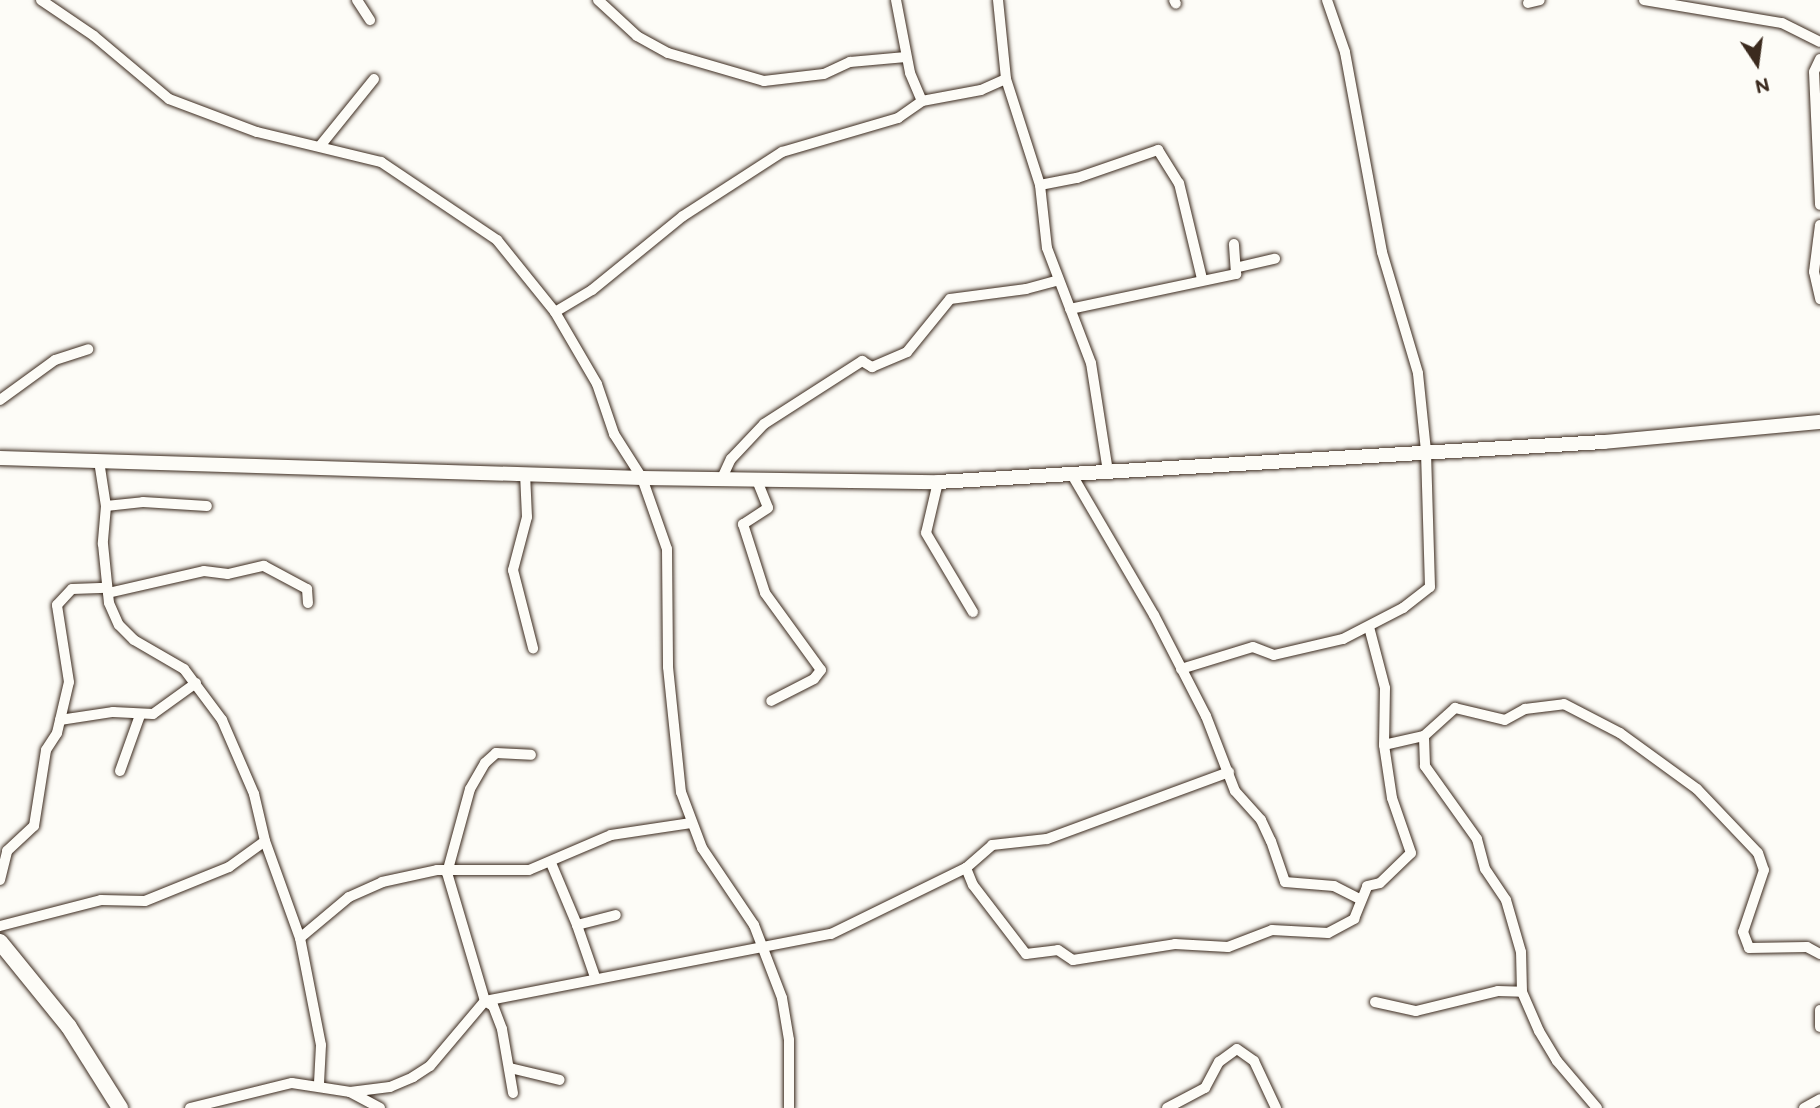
<!DOCTYPE html>
<html>
<head>
<meta charset="utf-8">
<style>
  body { margin:0 }
  #map { position:relative; width:1820px; height:1108px; overflow:hidden; background:#fdfcf7; font-family:"Balsamiq Sans",sans-serif }
  div>[style] { position:absolute }
  .roads { filter:drop-shadow(0 0 2px #3b2a1e) drop-shadow(0 0 2px #3b2a1e) }
  .minor>* { height:10px; margin:-5px; padding:0 5px; transform-origin:5px; border-radius:5px; background:#fdfcf7 }
  .secondary>* { height:14px; margin:-7px; padding:0 7px; transform-origin:7px; border-radius:7px; background:#fdfcf7 }
  .primary>* { height:16px; margin:-8px; padding:0 8px; transform-origin:8px; border-radius:8px; background:#fdfcf7 }
  span { translate:-50% -50%; white-space:nowrap; text-align:center; line-height:1.15; -webkit-text-stroke:5px #fdfcf7; paint-order:stroke }
  .north { position:absolute; left:1722px; top:28px; width:70px; height:70px; -webkit-text-stroke:5px #fdfcf7; paint-order:stroke; rotate:167deg; font-size:19px; font-weight:700; line-height:28px; text-align:center; color:#3b2a1e }
  .north::after { content:''; display:block; margin:auto; width:24px; height:32px; background:#3b2a1e; clip-path:polygon(50% 0,100% 100%,50% 72%,0 100%) }
</style>
</head>
<body>
<div id="map">
  <div class="roads">
    <div class="minor">
      <i style="left:41px;top:0;width:64px;rotate:34.2deg"></i>
      <i style="left:94px;top:36px;width:98px;rotate:40deg"></i>
      <i style="left:169px;top:99px;width:94px;rotate:20.6deg"></i>
      <i style="left:257px;top:132px;width:128px;rotate:13.6deg"></i>
      <i style="left:381px;top:162px;width:140px;rotate:33.9deg"></i>
      <i style="left:497px;top:240px;width:92px;rotate:51.1deg"></i>
      <i style="left:555px;top:312px;width:83px;rotate:59.7deg"></i>
      <i style="left:597px;top:384px;width:53px;rotate:71.2deg"></i>
      <i style="left:614px;top:434px;width:52px;rotate:57.5deg"></i>
      <i style="left:642px;top:478px;width:75px;rotate:70.6deg"></i>
      <i style="left:667px;top:549px;width:118px;rotate:89.5deg"></i>
      <i style="left:668px;top:667px;width:126px;rotate:84.1deg"></i>
      <i style="left:681px;top:792px;width:60px;rotate:69.4deg"></i>
      <i style="left:702px;top:848px;width:93px;rotate:56deg"></i>
      <i style="left:754px;top:925px;width:78px;rotate:69deg"></i>
      <i style="left:782px;top:998px;width:43px;rotate:80.5deg"></i>
      <i style="left:789px;top:1040px;width:68px;rotate:90deg"></i>
      <i style="left:357px;top:0;width:24px;rotate:57deg"></i>
      <i style="left:598px;top:0;width:53px;rotate:42.7deg"></i>
      <i style="left:637px;top:36px;width:35px;rotate:29deg"></i>
      <i style="left:668px;top:53px;width:100px;rotate:16.3deg"></i>
      <i style="left:764px;top:81px;width:60px;rotate:-6.7deg"></i>
      <i style="left:824px;top:74px;width:29px;rotate:-25deg"></i>
      <i style="left:850px;top:62px;width:56px;rotate:-5.1deg"></i>
      <i style="left:896px;top:0;width:74px;rotate:79.1deg"></i>
      <i style="left:910px;top:73px;width:30px;rotate:67deg"></i>
      <i style="left:998px;top:0;width:79px;rotate:84.2deg"></i>
      <i style="left:1006px;top:79px;width:111px;rotate:72.2deg"></i>
      <i style="left:1040px;top:185px;width:63px;rotate:83.7deg"></i>
      <i style="left:1047px;top:248px;width:123px;rotate:69.1deg"></i>
      <i style="left:1091px;top:363px;width:109px;rotate:81.1deg"></i>
      <i style="left:1174px;top:0;width:4px;rotate:63deg"></i>
      <i style="left:1644px;top:0;width:140px;rotate:9.5deg"></i>
      <i style="left:1782px;top:23px;width:42px;rotate:26.6deg"></i>
      <i style="left:1528px;top:3px;width:12px;rotate:-14deg"></i>
      <i style="left:1820px;top:59px;width:14px;rotate:115deg"></i>
      <i style="left:1814px;top:72px;width:133px;rotate:87.4deg"></i>
      <i style="left:320px;top:146px;width:86px;rotate:-51.1deg"></i>
      <i style="left:1040px;top:185px;width:38px;rotate:-11deg"></i>
      <i style="left:1077px;top:178px;width:86px;rotate:-19.1deg"></i>
      <i style="left:1158px;top:150px;width:39px;rotate:58deg"></i>
      <i style="left:1179px;top:183px;width:99px;rotate:76.5deg"></i>
      <i style="left:1820px;top:225px;width:47px;rotate:97.3deg"></i>
      <i style="left:1814px;top:272px;width:28px;rotate:77deg"></i>
      <i style="left:1239px;top:267px;width:37px;rotate:-13deg"></i>
      <i style="left:1070px;top:309px;width:170px;rotate:-11.9deg"></i>
      <i style="left:1236px;top:274px;width:30px;rotate:-94deg"></i>
      <i style="left:555px;top:312px;width:43px;rotate:-30.7deg"></i>
      <i style="left:592px;top:290px;width:117px;rotate:-39.1deg"></i>
      <i style="left:683px;top:216px;width:118px;rotate:-32.9deg"></i>
      <i style="left:782px;top:152px;width:121px;rotate:-16.3deg"></i>
      <i style="left:898px;top:118px;width:29px;rotate:-35deg"></i>
      <i style="left:922px;top:101px;width:60px;rotate:-10.6deg"></i>
      <i style="left:981px;top:90px;width:27px;rotate:-24deg"></i>
      <i style="left:0;top:400px;width:68px;rotate:-36deg"></i>
      <i style="left:55px;top:360px;width:35px;rotate:-18deg"></i>
      <i style="left:99px;top:461px;width:46px;rotate:81.2deg"></i>
      <i style="left:106px;top:506px;width:38px;rotate:95deg"></i>
      <i style="left:103px;top:544px;width:59px;rotate:84.2deg"></i>
      <i style="left:109px;top:603px;width:24px;rotate:66deg"></i>
      <i style="left:119px;top:625px;width:21px;rotate:45deg"></i>
      <i style="left:134px;top:640px;width:58px;rotate:30.1deg"></i>
      <i style="left:184px;top:669px;width:64px;rotate:53.3deg"></i>
      <i style="left:222px;top:720px;width:81px;rotate:66.6deg"></i>
      <i style="left:254px;top:794px;width:48px;rotate:76.8deg"></i>
      <i style="left:265px;top:841px;width:103px;rotate:70.2deg"></i>
      <i style="left:300px;top:938px;width:109px;rotate:78.9deg"></i>
      <i style="left:321px;top:1045px;width:39px;rotate:93deg"></i>
      <i style="left:525px;top:473px;width:44px;rotate:87.4deg"></i>
      <i style="left:527px;top:517px;width:55px;rotate:104.8deg"></i>
      <i style="left:513px;top:570px;width:81px;rotate:75.6deg"></i>
      <i style="left:1071px;top:473px;width:164px;rotate:59.7deg"></i>
      <i style="left:1154px;top:615px;width:114px;rotate:62.8deg"></i>
      <i style="left:1206px;top:716px;width:80px;rotate:68.9deg"></i>
      <i style="left:1235px;top:791px;width:39px;rotate:48deg"></i>
      <i style="left:1261px;top:820px;width:23px;rotate:65deg"></i>
      <i style="left:1271px;top:841px;width:43px;rotate:71.1deg"></i>
      <i style="left:1285px;top:882px;width:49px;rotate:4.7deg"></i>
      <i style="left:1334px;top:886px;width:29px;rotate:27deg"></i>
      <i style="left:722px;top:478px;width:21px;rotate:-65deg"></i>
      <i style="left:731px;top:459px;width:48px;rotate:-46.7deg"></i>
      <i style="left:764px;top:424px;width:117px;rotate:-32.7deg"></i>
      <i style="left:862px;top:361px;width:12px;rotate:31deg"></i>
      <i style="left:872px;top:367px;width:38px;rotate:-23deg"></i>
      <i style="left:907px;top:352px;width:68px;rotate:-50.9deg"></i>
      <i style="left:950px;top:299px;width:77px;rotate:-7.5deg"></i>
      <i style="left:1026px;top:289px;width:34px;rotate:-15deg"></i>
      <i style="left:756px;top:478px;width:32px;rotate:68deg"></i>
      <i style="left:768px;top:508px;width:30px;rotate:147deg"></i>
      <i style="left:743px;top:524px;width:72px;rotate:72.3deg"></i>
      <i style="left:765px;top:593px;width:95px;rotate:54deg"></i>
      <i style="left:821px;top:670px;width:11px;rotate:128deg"></i>
      <i style="left:814px;top:679px;width:48px;rotate:152.9deg"></i>
      <i style="left:938px;top:482px;width:52px;rotate:103.2deg"></i>
      <i style="left:926px;top:533px;width:92px;rotate:59.3deg"></i>
      <i style="left:106px;top:506px;width:37px;rotate:-6deg"></i>
      <i style="left:143px;top:502px;width:64px;rotate:3.6deg"></i>
      <i style="left:108px;top:593px;width:98px;rotate:-12.9deg"></i>
      <i style="left:204px;top:571px;width:24px;rotate:7deg"></i>
      <i style="left:228px;top:574px;width:37px;rotate:-13deg"></i>
      <i style="left:264px;top:566px;width:49px;rotate:28.1deg"></i>
      <i style="left:307px;top:589px;width:14px;rotate:86deg"></i>
      <i style="left:1181px;top:669px;width:75px;rotate:-17deg"></i>
      <i style="left:1253px;top:647px;width:22px;rotate:21deg"></i>
      <i style="left:1274px;top:655px;width:71px;rotate:-13.1deg"></i>
      <i style="left:1343px;top:639px;width:68px;rotate:-27.3deg"></i>
      <i style="left:1403px;top:608px;width:34px;rotate:-38deg"></i>
      <i style="left:1430px;top:587px;width:136px;rotate:-91.7deg"></i>
      <i style="left:1426px;top:451px;width:78px;rotate:-95.9deg"></i>
      <i style="left:1418px;top:373px;width:126px;rotate:-106.6deg"></i>
      <i style="left:1382px;top:252px;width:203px;rotate:-100.5deg"></i>
      <i style="left:1345px;top:52px;width:55px;rotate:-109.1deg"></i>
      <i style="left:60px;top:720px;width:54px;rotate:-8.6deg"></i>
      <i style="left:113px;top:712px;width:40px;rotate:2.9deg"></i>
      <i style="left:153px;top:714px;width:53px;rotate:-35.8deg"></i>
      <i style="left:1384px;top:745px;width:41px;rotate:-12.7deg"></i>
      <i style="left:120px;top:771px;width:59px;rotate:-70.3deg"></i>
      <i style="left:551px;top:863px;width:67px;rotate:67.2deg"></i>
      <i style="left:966px;top:868px;width:18px;rotate:68deg"></i>
      <i style="left:973px;top:885px;width:87px;rotate:52.5deg"></i>
      <i style="left:1026px;top:954px;width:32px;rotate:-7deg"></i>
      <i style="left:1058px;top:950px;width:18px;rotate:34deg"></i>
      <i style="left:1073px;top:960px;width:103px;rotate:-8.9deg"></i>
      <i style="left:1175px;top:944px;width:53px;rotate:3.2deg"></i>
      <i style="left:1228px;top:947px;width:47px;rotate:-21.1deg"></i>
      <i style="left:1272px;top:930px;width:56px;rotate:3.1deg"></i>
      <i style="left:1328px;top:933px;width:30px;rotate:-28deg"></i>
      <i style="left:1354px;top:919px;width:35px;rotate:-68deg"></i>
      <i style="left:1367px;top:886px;width:13px;rotate:-13deg"></i>
      <i style="left:1380px;top:883px;width:43px;rotate:-44.1deg"></i>
      <i style="left:1411px;top:853px;width:58px;rotate:-109.1deg"></i>
      <i style="left:1392px;top:798px;width:54px;rotate:-98.6deg"></i>
      <i style="left:1384px;top:745px;width:57px;rotate:-89deg"></i>
      <i style="left:1385px;top:688px;width:63px;rotate:-104.7deg"></i>
      <i style="left:0;top:880px;width:30px;rotate:-76deg"></i>
      <i style="left:7px;top:851px;width:37px;rotate:-43deg"></i>
      <i style="left:34px;top:826px;width:77px;rotate:-81deg"></i>
      <i style="left:46px;top:750px;width:20px;rotate:-57deg"></i>
      <i style="left:57px;top:733px;width:52px;rotate:-76.8deg"></i>
      <i style="left:69px;top:682px;width:78px;rotate:-98.9deg"></i>
      <i style="left:57px;top:605px;width:22px;rotate:-47deg"></i>
      <i style="left:72px;top:589px;width:35px;rotate:-2deg"></i>
      <i style="left:0;top:926px;width:104px;rotate:-14.4deg"></i>
      <i style="left:101px;top:900px;width:44px;rotate:1.3deg"></i>
      <i style="left:145px;top:901px;width:91px;rotate:-22deg"></i>
      <i style="left:229px;top:867px;width:44px;rotate:-35.8deg"></i>
      <i style="left:300px;top:938px;width:64px;rotate:-39.9deg"></i>
      <i style="left:349px;top:897px;width:36px;rotate:-24deg"></i>
      <i style="left:382px;top:882px;width:56px;rotate:-12.3deg"></i>
      <i style="left:437px;top:870px;width:92px"></i>
      <i style="left:529px;top:870px;width:89px;rotate:-23.1deg"></i>
      <i style="left:611px;top:835px;width:81px;rotate:-8.5deg"></i>
      <i style="left:595px;top:977px;width:55px;rotate:-109.1deg"></i>
      <i style="left:577px;top:925px;width:40px;rotate:-14.4deg"></i>
      <i style="left:1375px;top:1002px;width:42px;rotate:12.4deg"></i>
      <i style="left:1416px;top:1011px;width:84px;rotate:-13.7deg"></i>
      <i style="left:1498px;top:991px;width:24px;rotate:2deg"></i>
      <i style="left:1820px;top:1010px;width:17px;rotate:90deg"></i>
      <i style="left:510px;top:1068px;width:51px;rotate:13.5deg"></i>
      <i style="left:350px;top:1092px;width:40px;rotate:-7.1deg"></i>
      <i style="left:390px;top:1087px;width:25px;rotate:-23deg"></i>
      <i style="left:413px;top:1077px;width:20px;rotate:-33deg"></i>
      <i style="left:430px;top:1066px;width:85px;rotate:-49.8deg"></i>
      <i style="left:485px;top:1001px;width:134px;rotate:-106.5deg"></i>
      <i style="left:447px;top:873px;width:87px;rotate:-74.7deg"></i>
      <i style="left:470px;top:789px;width:30px;rotate:-60deg"></i>
      <i style="left:485px;top:763px;width:15px;rotate:-42deg"></i>
      <i style="left:496px;top:753px;width:35px;rotate:3deg"></i>
      <i style="left:513px;top:1093px;width:65px;rotate:-99.8deg"></i>
      <i style="left:502px;top:1029px;width:25px;rotate:-111deg"></i>
      <i style="left:493px;top:1006px;width:9px;rotate:-148deg"></i>
      <i style="left:485px;top:1001px;width:352px;rotate:-11deg"></i>
      <i style="left:831px;top:934px;width:150px;rotate:-26.1deg"></i>
      <i style="left:966px;top:868px;width:35px;rotate:-41deg"></i>
      <i style="left:992px;top:845px;width:55px;rotate:-6.2deg"></i>
      <i style="left:1047px;top:839px;width:194px;rotate:-20.2deg"></i>
      <i style="left:190px;top:1108px;width:105px;rotate:-13.8deg"></i>
      <i style="left:292px;top:1083px;width:59px;rotate:8.8deg"></i>
      <i style="left:350px;top:1092px;width:34px;rotate:28deg"></i>
      <i style="left:1167px;top:1108px;width:43px;rotate:-27.8deg"></i>
      <i style="left:1205px;top:1088px;width:30px;rotate:-62deg"></i>
      <i style="left:1219px;top:1062px;width:22px;rotate:-36deg"></i>
      <i style="left:1237px;top:1049px;width:21px;rotate:35deg"></i>
      <i style="left:1254px;top:1061px;width:52px;rotate:64.9deg"></i>
      <i style="left:1597px;top:1108px;width:62px;rotate:-130.4deg"></i>
      <i style="left:1557px;top:1061px;width:35px;rotate:-121deg"></i>
      <i style="left:1539px;top:1031px;width:43px;rotate:-113.6deg"></i>
      <i style="left:1522px;top:992px;width:40px;rotate:-91.4deg"></i>
      <i style="left:1521px;top:952px;width:54px;rotate:-106.1deg"></i>
      <i style="left:1506px;top:900px;width:37px;rotate:-124deg"></i>
      <i style="left:1485px;top:869px;width:31px;rotate:-105deg"></i>
      <i style="left:1477px;top:839px;width:90px;rotate:-125.5deg"></i>
      <i style="left:1425px;top:766px;width:30px;rotate:-92deg"></i>
      <i style="left:1424px;top:736px;width:42px;rotate:-42.1deg"></i>
      <i style="left:1455px;top:708px;width:51px;rotate:13.5deg"></i>
      <i style="left:1505px;top:720px;width:23px;rotate:-29deg"></i>
      <i style="left:1525px;top:709px;width:39px;rotate:-7deg"></i>
      <i style="left:1564px;top:704px;width:63px;rotate:27.4deg"></i>
      <i style="left:1620px;top:733px;width:95px;rotate:36deg"></i>
      <i style="left:1697px;top:789px;width:88px;rotate:46.4deg"></i>
      <i style="left:1758px;top:853px;width:18px;rotate:71deg"></i>
      <i style="left:1764px;top:870px;width:65px;rotate:108.7deg"></i>
      <i style="left:1743px;top:932px;width:17px;rotate:69deg"></i>
      <i style="left:1749px;top:948px;width:58px;rotate:-1deg"></i>
      <i style="left:1807px;top:947px;width:15px;rotate:28deg"></i>
      <i style="left:1804px;top:1108px;width:18px;rotate:-29deg"></i>
    </div>
    <div class="secondary">
      <i style="left:0;top:458px;width:642px;rotate:1.78deg"></i>
      <i style="left:642px;top:478px;width:296px;rotate:0.8deg"></i>
      <i style="left:938px;top:482px;width:667px;rotate:-3.44deg"></i>
      <i style="left:1604px;top:442px;width:217px;rotate:-5.3deg"></i>
    </div>
    <div class="primary">
      <i style="left:0;top:942px;width:109px;rotate:50.9deg"></i>
      <i style="left:69px;top:1027px;width:96px;rotate:57.8deg"></i>
    </div>
  </div>
  <div class="north">N</div>
</div>
</body>
</html>
